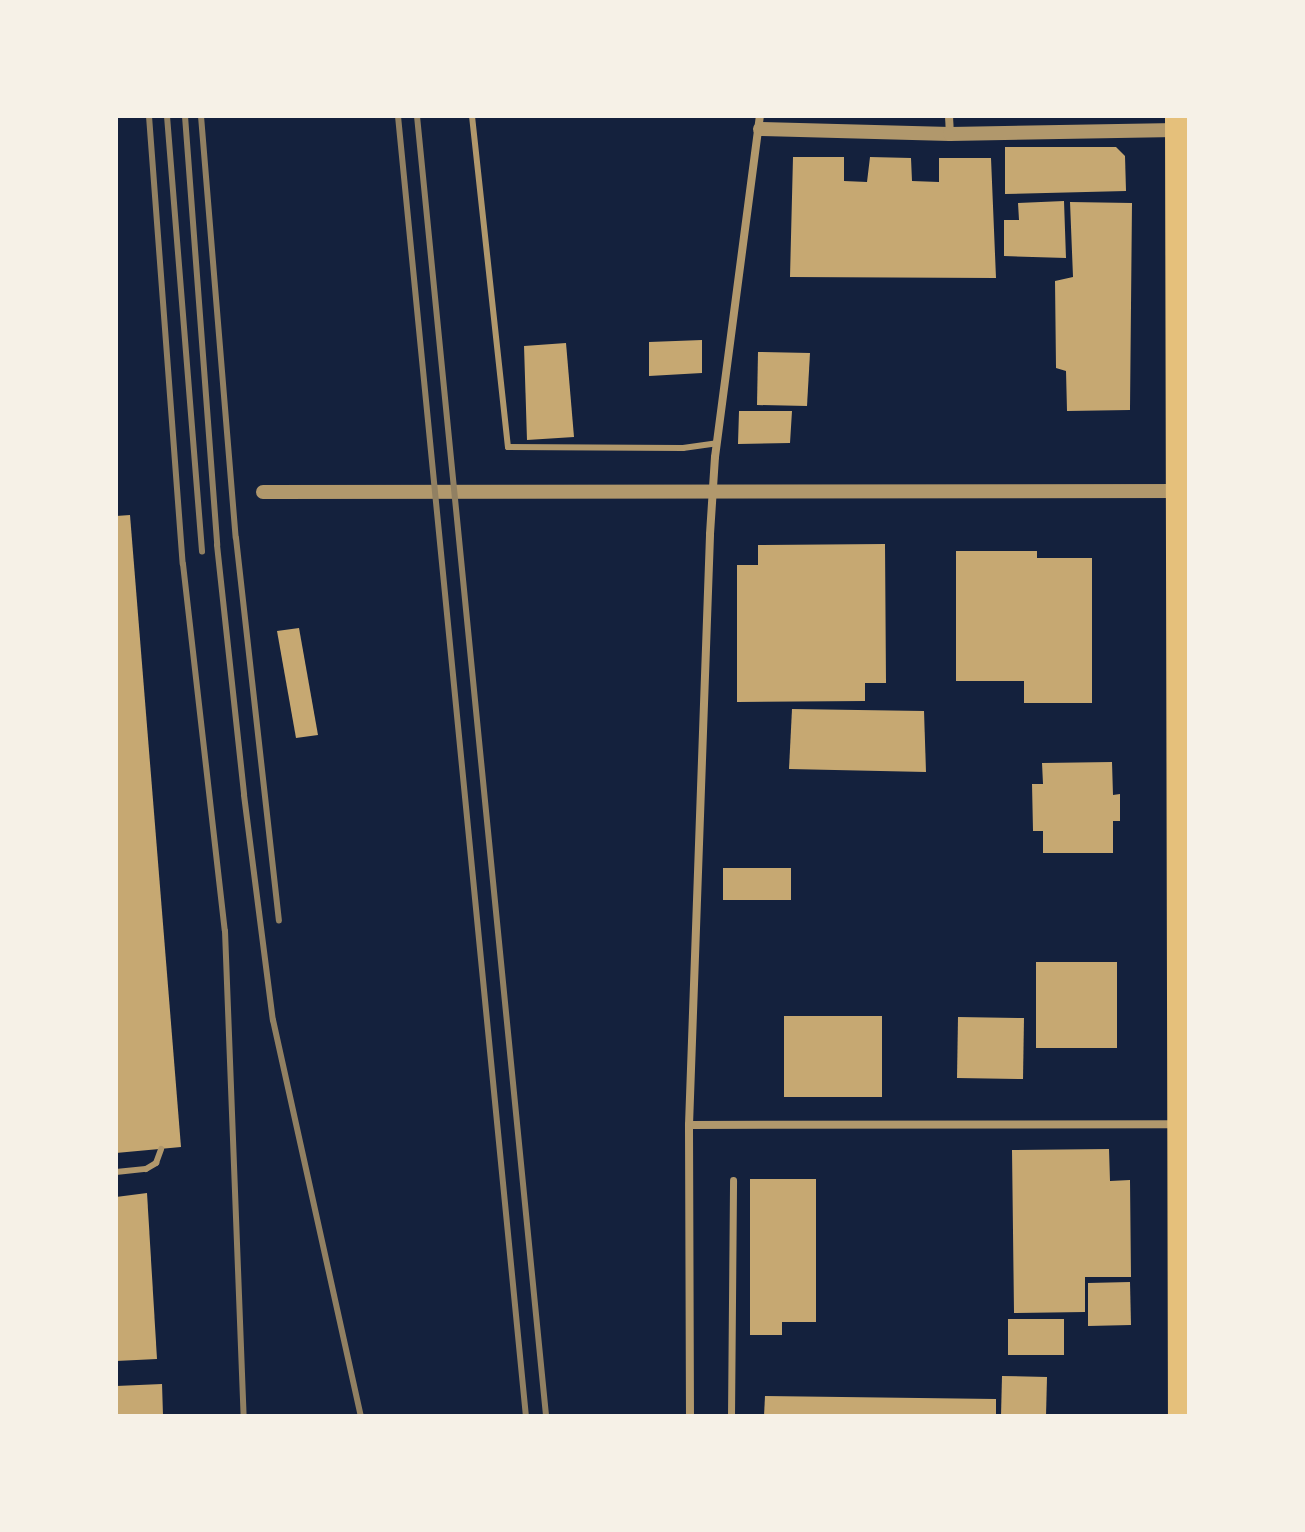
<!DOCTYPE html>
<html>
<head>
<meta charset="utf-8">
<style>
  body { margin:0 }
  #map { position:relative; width:1305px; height:1532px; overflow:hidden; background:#14213d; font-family:"Sofia Sans Condensed",sans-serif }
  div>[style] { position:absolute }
  .building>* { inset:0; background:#c6a872 }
  .service>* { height:6px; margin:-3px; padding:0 3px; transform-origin:3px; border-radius:3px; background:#b1986c }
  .pedestrian>* { height:7px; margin:-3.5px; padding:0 3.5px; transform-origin:3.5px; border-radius:3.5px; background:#b1986c }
  .minor>* { height:8px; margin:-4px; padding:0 4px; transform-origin:4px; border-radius:4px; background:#b1986c }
  .tertiary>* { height:14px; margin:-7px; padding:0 7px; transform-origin:7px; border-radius:7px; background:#b1986c }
  .trunk>* { height:22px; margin:-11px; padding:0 11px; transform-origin:11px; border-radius:11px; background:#e5c07b }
  .rail>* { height:6px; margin:-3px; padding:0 3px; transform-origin:3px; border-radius:3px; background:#918062 }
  span { translate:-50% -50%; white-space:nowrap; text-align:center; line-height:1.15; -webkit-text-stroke:6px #f6f1e7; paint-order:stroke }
  .frame { position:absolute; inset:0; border:118px solid #f6f1e7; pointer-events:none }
</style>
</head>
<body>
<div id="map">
  <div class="building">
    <i style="clip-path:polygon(1005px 147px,1116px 147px,1125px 156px,1126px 191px,1005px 194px)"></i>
    <i style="clip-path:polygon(793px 157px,844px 157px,844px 181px,867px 182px,870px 157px,911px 158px,912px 181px,939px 182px,939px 158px,991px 158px,996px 278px,790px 277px)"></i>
    <i style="clip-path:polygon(1064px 201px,1066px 258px,1004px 256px,1004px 220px,1019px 220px,1018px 203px)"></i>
    <i style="clip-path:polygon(1070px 202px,1132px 203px,1130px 410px,1067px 411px,1066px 371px,1056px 368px,1055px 281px,1073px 277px)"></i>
    <i style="clip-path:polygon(702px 340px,702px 373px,649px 376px,649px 342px)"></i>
    <i style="clip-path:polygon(566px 343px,574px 437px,527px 440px,524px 346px)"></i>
    <i style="clip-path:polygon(758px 352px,810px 353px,807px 406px,757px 405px)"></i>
    <i style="clip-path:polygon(739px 411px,792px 411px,790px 443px,738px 444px)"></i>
    <i style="clip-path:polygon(130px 515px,181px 1147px,116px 1153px,116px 516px)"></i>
    <i style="clip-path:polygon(885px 544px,886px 683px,865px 683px,865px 701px,737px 702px,737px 565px,758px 565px,758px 545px)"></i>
    <i style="clip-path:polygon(956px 551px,1037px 551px,1037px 558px,1092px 558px,1092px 703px,1024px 703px,1024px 681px,956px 681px)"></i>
    <i style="clip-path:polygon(299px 628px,318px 735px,296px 738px,277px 631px)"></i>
    <i style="clip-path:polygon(792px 709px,924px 711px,926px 772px,789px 769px)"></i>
    <i style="clip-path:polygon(1112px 762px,1113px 795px,1120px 794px,1120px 821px,1113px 821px,1113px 853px,1043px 853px,1043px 831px,1033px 831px,1032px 784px,1043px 784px,1042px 763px)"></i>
    <i style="clip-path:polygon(723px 868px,791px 868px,791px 900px,723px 900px)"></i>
    <i style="clip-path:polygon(1036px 962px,1117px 962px,1117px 1048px,1036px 1048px)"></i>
    <i style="clip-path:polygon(784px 1016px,882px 1016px,882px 1097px,784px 1097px)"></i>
    <i style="clip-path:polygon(958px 1017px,1024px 1018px,1023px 1079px,957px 1078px)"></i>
    <i style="clip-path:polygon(1109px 1149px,1110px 1181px,1130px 1180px,1131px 1277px,1085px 1277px,1085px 1312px,1014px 1313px,1012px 1150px)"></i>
    <i style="clip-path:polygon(750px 1179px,816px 1179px,816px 1322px,782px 1322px,782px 1335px,750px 1335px)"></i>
    <i style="clip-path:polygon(147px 1193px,157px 1359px,116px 1361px,116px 1197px)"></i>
    <i style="clip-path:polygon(1130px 1282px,1131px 1325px,1088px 1326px,1088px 1283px)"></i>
    <i style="clip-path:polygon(1008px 1319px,1064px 1319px,1064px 1355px,1008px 1355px)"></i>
    <i style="clip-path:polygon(1002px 1376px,1047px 1377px,1046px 1416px,1001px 1416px)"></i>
    <i style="clip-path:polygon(162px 1384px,163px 1416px,116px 1416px,116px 1386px)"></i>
    <i style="clip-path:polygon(765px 1396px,996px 1399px,996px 1416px,764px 1416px)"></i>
  </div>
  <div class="service">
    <i style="left:472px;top:116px;width:333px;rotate:83.8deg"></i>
    <i style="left:508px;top:447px;width:175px;rotate:0.3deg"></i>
    <i style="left:683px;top:448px;width:34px;rotate:-8deg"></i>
    <i style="left:116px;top:1172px;width:30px;rotate:-6deg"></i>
    <i style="left:146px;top:1169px;width:12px;rotate:-31deg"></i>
    <i style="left:156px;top:1163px;width:15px;rotate:-70deg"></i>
  </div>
  <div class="pedestrian">
    <i style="left:731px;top:1416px;width:236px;rotate:-89.5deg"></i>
  </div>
  <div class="minor">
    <i style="left:949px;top:116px;width:18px;rotate:87deg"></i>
    <i style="left:689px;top:1125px;width:487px;rotate:-0.1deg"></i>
    <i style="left:690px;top:1416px;width:291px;rotate:-90.2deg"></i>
    <i style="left:689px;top:1125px;width:591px;rotate:-87.96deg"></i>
    <i style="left:710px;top:534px;width:77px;rotate:-86.3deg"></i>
    <i style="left:715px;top:457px;width:344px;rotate:-82.5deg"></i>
  </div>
  <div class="tertiary">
    <i style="left:760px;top:129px;width:190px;rotate:1.5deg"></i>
    <i style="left:950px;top:134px;width:226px;rotate:-1deg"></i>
    <i style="left:263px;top:492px;width:926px;rotate:-0.06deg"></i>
  </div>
  <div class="trunk">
    <i style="left:1176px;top:116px;width:1300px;rotate:89.87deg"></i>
  </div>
  <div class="rail">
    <i style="left:149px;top:116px;width:449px;rotate:85.7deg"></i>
    <i style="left:183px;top:564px;width:369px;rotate:83.5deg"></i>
    <i style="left:225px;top:931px;width:485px;rotate:87.8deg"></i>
    <i style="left:167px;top:116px;width:437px;rotate:85.4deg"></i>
    <i style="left:185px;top:116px;width:430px;rotate:85.7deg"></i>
    <i style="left:217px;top:545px;width:251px;rotate:83.8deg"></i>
    <i style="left:244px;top:795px;width:227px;rotate:82.7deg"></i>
    <i style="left:273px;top:1020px;width:406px;rotate:77.5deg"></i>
    <i style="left:201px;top:116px;width:423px;rotate:85.3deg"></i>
    <i style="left:236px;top:538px;width:385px;rotate:83.6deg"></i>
    <i style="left:398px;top:116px;width:1306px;rotate:84.38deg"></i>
    <i style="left:417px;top:116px;width:1306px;rotate:84.33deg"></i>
  </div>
  <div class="frame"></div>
</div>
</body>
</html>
